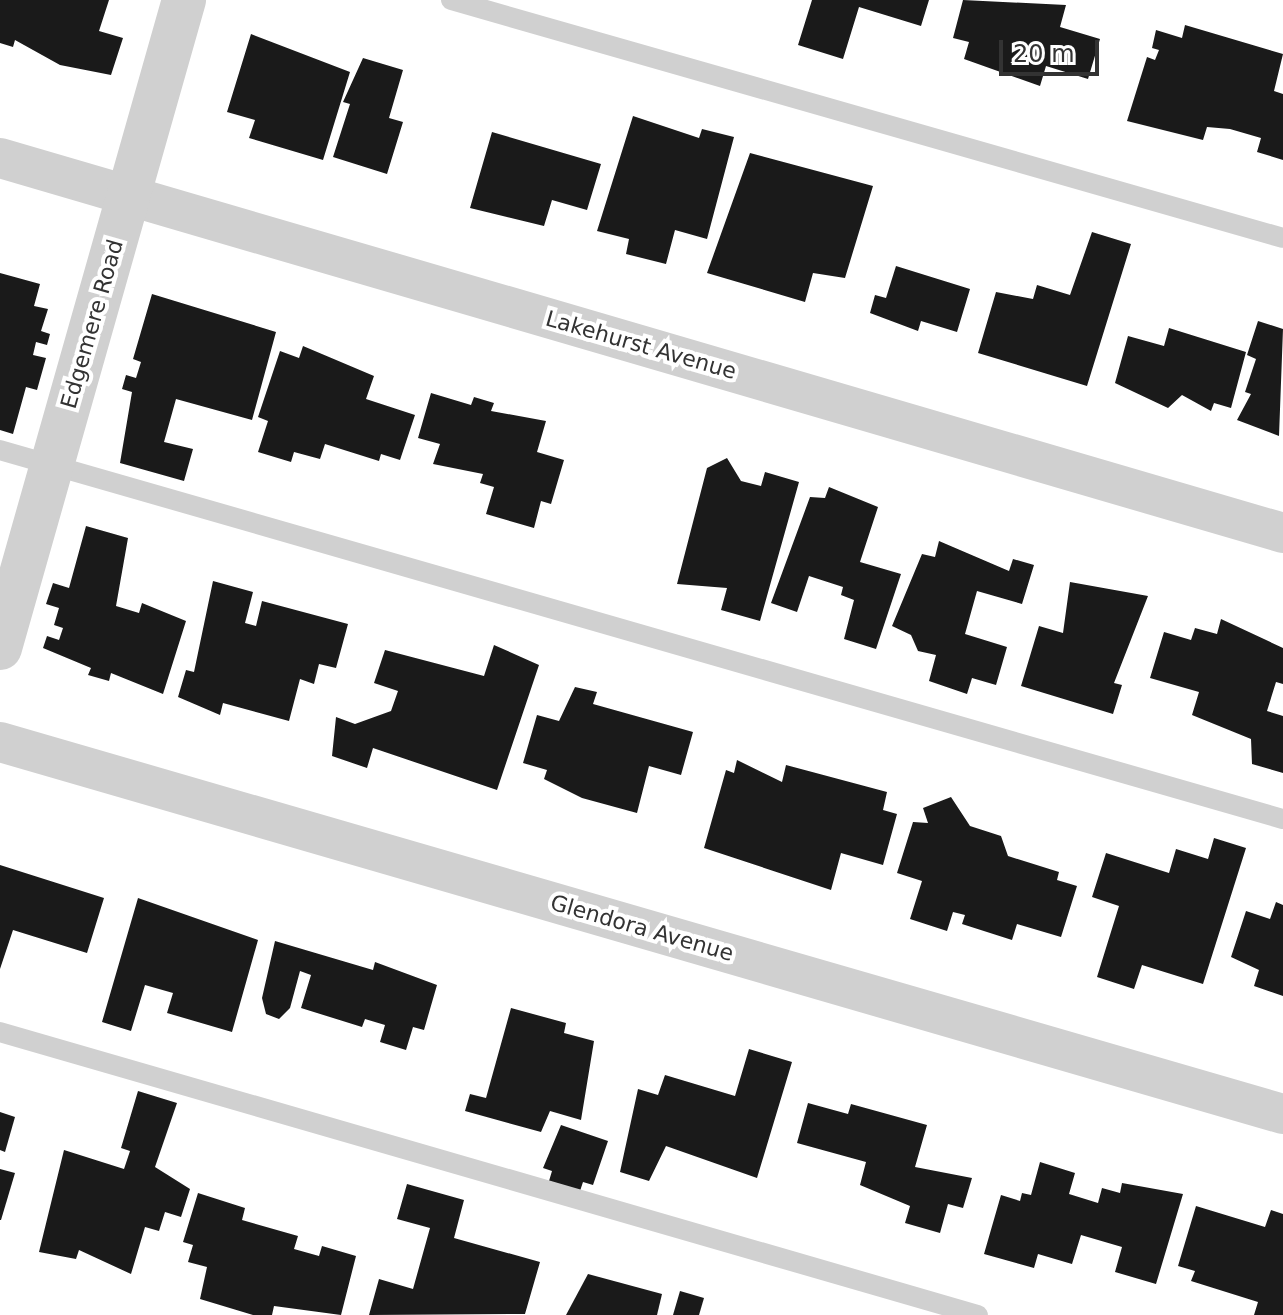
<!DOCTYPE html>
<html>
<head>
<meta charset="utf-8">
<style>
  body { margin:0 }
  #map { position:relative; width:1283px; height:1315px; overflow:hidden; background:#fff; font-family:"DejaVu Sans",sans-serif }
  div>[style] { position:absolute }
  .building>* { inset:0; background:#1a1a1a }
  .service>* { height:20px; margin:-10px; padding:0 10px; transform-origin:10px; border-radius:10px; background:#d0d0d0 }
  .minor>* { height:40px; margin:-20px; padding:0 20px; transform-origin:20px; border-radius:20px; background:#d0d0d0 }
  .tertiary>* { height:44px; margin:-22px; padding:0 22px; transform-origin:22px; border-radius:22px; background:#d0d0d0 }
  span { translate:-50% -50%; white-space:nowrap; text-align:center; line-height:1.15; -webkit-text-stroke:8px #fff; paint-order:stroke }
  .street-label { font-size:22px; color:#333 }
  .scale { position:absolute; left:999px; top:40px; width:100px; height:36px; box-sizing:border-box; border:4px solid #333; border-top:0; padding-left:10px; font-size:24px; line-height:28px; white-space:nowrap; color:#333; -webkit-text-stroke:6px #fff; paint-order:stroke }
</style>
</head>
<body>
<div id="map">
  <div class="building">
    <i style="clip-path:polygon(0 0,109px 0,99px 31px,123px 38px,111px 75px,60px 65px,15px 40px,13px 47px,0 43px)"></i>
    <i style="clip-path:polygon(812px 0,929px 0,921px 26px,859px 7px,843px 59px,798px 45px)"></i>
    <i style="clip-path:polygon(963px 0,1066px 5px,1060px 27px,1100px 39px,1088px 79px,1046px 66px,1040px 86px,964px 59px,969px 42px,953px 38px)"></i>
    <i style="clip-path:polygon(1185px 25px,1283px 54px,1274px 91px,1283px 94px,1283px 160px,1257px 152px,1261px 138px,1230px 129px,1207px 127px,1203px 140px,1127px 121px,1147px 57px,1155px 60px,1159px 50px,1152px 48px,1156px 30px,1182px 38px)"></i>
    <i style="clip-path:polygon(251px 34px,350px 72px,323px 160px,249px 138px,255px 120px,227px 112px)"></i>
    <i style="clip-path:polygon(363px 58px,403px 70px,389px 118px,403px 122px,387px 174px,333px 157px,350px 104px,343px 102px)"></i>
    <i style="clip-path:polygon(633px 116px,699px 138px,702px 129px,734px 137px,707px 239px,675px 230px,666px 264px,626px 254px,629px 239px,597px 231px)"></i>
    <i style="clip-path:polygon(492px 132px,601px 164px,587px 210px,552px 200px,544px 226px,470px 208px)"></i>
    <i style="clip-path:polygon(750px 153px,873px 186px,845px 278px,813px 273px,805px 302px,707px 273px)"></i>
    <i style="clip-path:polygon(1092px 232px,1131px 244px,1087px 386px,978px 353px,996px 292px,1033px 299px,1037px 285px,1070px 295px)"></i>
    <i style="clip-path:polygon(896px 266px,970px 289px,957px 332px,921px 321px,918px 331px,870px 313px,875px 295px,886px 298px)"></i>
    <i style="clip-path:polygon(0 273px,40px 284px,34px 306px,48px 309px,41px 331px,50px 334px,47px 345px,36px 342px,33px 355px,46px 358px,37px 390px,26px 387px,13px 434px,0 430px)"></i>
    <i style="clip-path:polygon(152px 294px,276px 332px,252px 420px,176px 399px,164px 442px,193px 449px,184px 481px,120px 463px,132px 392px,122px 389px,126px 375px,136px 378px,141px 362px,133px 359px)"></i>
    <i style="clip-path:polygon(1258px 321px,1283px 329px,1279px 436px,1237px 420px,1251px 394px,1245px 392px,1256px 359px,1247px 355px)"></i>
    <i style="clip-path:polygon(1169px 328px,1246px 352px,1231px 408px,1214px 403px,1211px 411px,1182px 395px,1168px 408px,1115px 383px,1128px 336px,1164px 346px)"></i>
    <i style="clip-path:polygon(303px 346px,374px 376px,366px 399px,415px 415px,400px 460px,381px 454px,379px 461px,325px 444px,320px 459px,294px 452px,291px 462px,258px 452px,268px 421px,258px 417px,280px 351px,299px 358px)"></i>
    <i style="clip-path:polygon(431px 393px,471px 405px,474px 397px,494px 403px,491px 411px,546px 421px,537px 452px,564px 460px,551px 504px,541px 501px,534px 528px,486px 514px,494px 487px,480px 483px,483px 474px,433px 464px,440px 444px,418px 438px)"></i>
    <i style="clip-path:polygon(727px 458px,741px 481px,761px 486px,765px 472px,799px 482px,760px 621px,721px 610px,727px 588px,677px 584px,707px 468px)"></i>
    <i style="clip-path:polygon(829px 487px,878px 507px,860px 562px,901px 574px,876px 649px,844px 639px,854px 600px,841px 595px,843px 587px,809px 576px,797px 612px,771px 603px,810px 497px,825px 498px)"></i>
    <i style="clip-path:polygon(86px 526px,128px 538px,116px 606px,139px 613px,142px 603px,186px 621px,163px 694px,111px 673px,109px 681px,88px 675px,91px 668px,43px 648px,47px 636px,59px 640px,63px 628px,54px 625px,59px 608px,46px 604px,53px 583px,69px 588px)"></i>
    <i style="clip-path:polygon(939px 541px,1009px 571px,1013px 559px,1034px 565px,1022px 604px,977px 591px,965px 634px,1007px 647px,996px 685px,972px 678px,967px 694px,929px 681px,936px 655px,918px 651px,911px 635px,892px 626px,922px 554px,935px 557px)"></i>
    <i style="clip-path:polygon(213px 581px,253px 592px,245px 623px,256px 626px,262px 601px,348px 624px,336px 668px,319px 664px,314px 684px,300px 679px,289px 721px,223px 703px,220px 715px,178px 697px,186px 670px,194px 672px)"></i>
    <i style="clip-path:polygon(1070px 582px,1148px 596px,1114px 683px,1122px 685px,1113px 714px,1021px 686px,1039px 626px,1063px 633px)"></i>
    <i style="clip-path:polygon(1221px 619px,1283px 648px,1283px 684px,1276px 682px,1267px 711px,1283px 716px,1283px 773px,1252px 764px,1251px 739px,1192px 715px,1199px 692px,1150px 678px,1164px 632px,1191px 640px,1195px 628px,1217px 634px)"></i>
    <i style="clip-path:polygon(494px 645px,539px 665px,497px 790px,373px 748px,367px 768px,332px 756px,336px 717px,355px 724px,391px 711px,398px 691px,374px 683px,385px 650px,484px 676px)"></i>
    <i style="clip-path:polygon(575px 687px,597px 692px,593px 704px,693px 732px,681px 775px,649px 766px,637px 813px,582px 798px,544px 779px,547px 770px,523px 763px,537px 715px,559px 721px)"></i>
    <i style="clip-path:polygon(737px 760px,782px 782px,786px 765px,887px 792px,883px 810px,897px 814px,883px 865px,841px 853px,831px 890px,704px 848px,726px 770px,734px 773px)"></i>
    <i style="clip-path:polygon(951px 797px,970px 826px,1001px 836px,1008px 856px,1059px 872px,1057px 880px,1077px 886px,1061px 937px,1017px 924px,1012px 940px,962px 924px,965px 915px,953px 912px,947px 931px,910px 919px,922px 881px,897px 873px,913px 822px,928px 823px,923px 808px)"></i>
    <i style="clip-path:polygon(1214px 838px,1246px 848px,1203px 984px,1142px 965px,1134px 989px,1097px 977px,1119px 906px,1092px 897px,1106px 853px,1169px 873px,1176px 849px,1208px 859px)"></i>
    <i style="clip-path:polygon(0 865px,104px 898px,87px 953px,13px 930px,0 969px)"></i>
    <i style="clip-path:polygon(138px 898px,258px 940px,232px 1032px,167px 1013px,173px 993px,145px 985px,131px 1031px,102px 1022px)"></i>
    <i style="clip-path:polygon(1276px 902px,1283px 905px,1283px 996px,1254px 986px,1259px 970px,1231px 957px,1246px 911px,1270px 919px)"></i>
    <i style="clip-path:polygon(275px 941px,373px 970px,375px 962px,437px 985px,424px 1030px,413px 1027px,406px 1050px,380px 1042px,385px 1025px,365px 1019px,362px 1027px,301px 1008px,311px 975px,300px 971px,290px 1008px,279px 1019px,266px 1014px,262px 998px)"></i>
    <i style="clip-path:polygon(511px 1008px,566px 1023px,564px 1033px,594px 1041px,581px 1120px,550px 1111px,541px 1132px,465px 1111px,470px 1094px,486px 1098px)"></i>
    <i style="clip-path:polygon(749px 1049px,792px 1062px,757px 1178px,666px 1146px,649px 1181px,620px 1172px,638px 1089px,658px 1095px,665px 1075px,735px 1096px)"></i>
    <i style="clip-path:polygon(138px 1091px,177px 1103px,155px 1167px,190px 1189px,181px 1217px,165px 1212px,159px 1231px,145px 1227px,131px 1274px,79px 1250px,76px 1259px,39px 1252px,64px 1150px,124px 1169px,130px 1151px,121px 1148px)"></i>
    <i style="clip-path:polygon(808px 1103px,848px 1114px,851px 1104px,927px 1125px,915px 1167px,972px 1178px,963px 1208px,948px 1204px,940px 1233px,905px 1223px,910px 1206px,860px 1185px,866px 1162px,797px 1143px)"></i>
    <i style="clip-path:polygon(0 1112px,15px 1117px,5px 1152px,0 1150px)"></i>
    <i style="clip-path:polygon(561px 1125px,608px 1141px,593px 1185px,583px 1182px,580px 1191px,549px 1181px,552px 1171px,543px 1168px)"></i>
    <i style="clip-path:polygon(1040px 1162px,1075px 1173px,1069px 1194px,1098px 1203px,1102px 1188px,1120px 1193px,1122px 1183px,1183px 1194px,1156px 1284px,1115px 1272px,1122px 1247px,1081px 1235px,1072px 1264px,1038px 1254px,1034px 1268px,984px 1254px,1001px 1195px,1020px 1201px,1022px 1193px,1031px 1195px)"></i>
    <i style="clip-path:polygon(0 1169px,15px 1173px,1px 1220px,0 1220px)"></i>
    <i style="clip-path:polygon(407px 1184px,464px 1200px,454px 1238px,540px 1262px,525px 1314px,369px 1315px,379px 1279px,413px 1289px,430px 1228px,397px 1219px)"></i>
    <i style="clip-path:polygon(198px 1193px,245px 1208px,242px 1220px,298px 1236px,294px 1249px,319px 1256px,322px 1246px,356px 1256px,341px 1315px,274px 1306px,272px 1315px,253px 1315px,200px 1299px,207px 1267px,188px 1262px,193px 1245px,183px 1242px)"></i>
    <i style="clip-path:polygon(1196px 1206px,1265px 1227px,1271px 1210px,1283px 1214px,1283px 1315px,1254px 1315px,1258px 1302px,1191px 1281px,1195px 1271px,1178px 1266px)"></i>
    <i style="clip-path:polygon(588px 1274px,662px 1294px,657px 1315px,566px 1315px)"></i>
    <i style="clip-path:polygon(680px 1291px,704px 1298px,699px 1315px,673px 1315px)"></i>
  </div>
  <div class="service">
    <i style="left:451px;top:0;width:865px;rotate:15.96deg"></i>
    <i style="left:0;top:450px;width:1335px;rotate:16.05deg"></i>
    <i style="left:0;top:1032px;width:1018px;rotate:16.14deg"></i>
  </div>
  <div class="minor">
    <i style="left:0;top:158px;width:1337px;rotate:16.29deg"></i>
    <i style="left:0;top:742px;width:1336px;rotate:16.17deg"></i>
  </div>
  <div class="tertiary">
    <i style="left:0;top:648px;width:674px;rotate:-74.15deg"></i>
  </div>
  <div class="street-label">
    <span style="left:92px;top:324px;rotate:-74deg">Edgemere Road</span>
    <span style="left:641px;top:345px;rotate:16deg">Lakehurst Avenue</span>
    <span style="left:642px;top:928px;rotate:16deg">Glendora Avenue</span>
  </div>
  <div class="scale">20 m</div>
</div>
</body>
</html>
